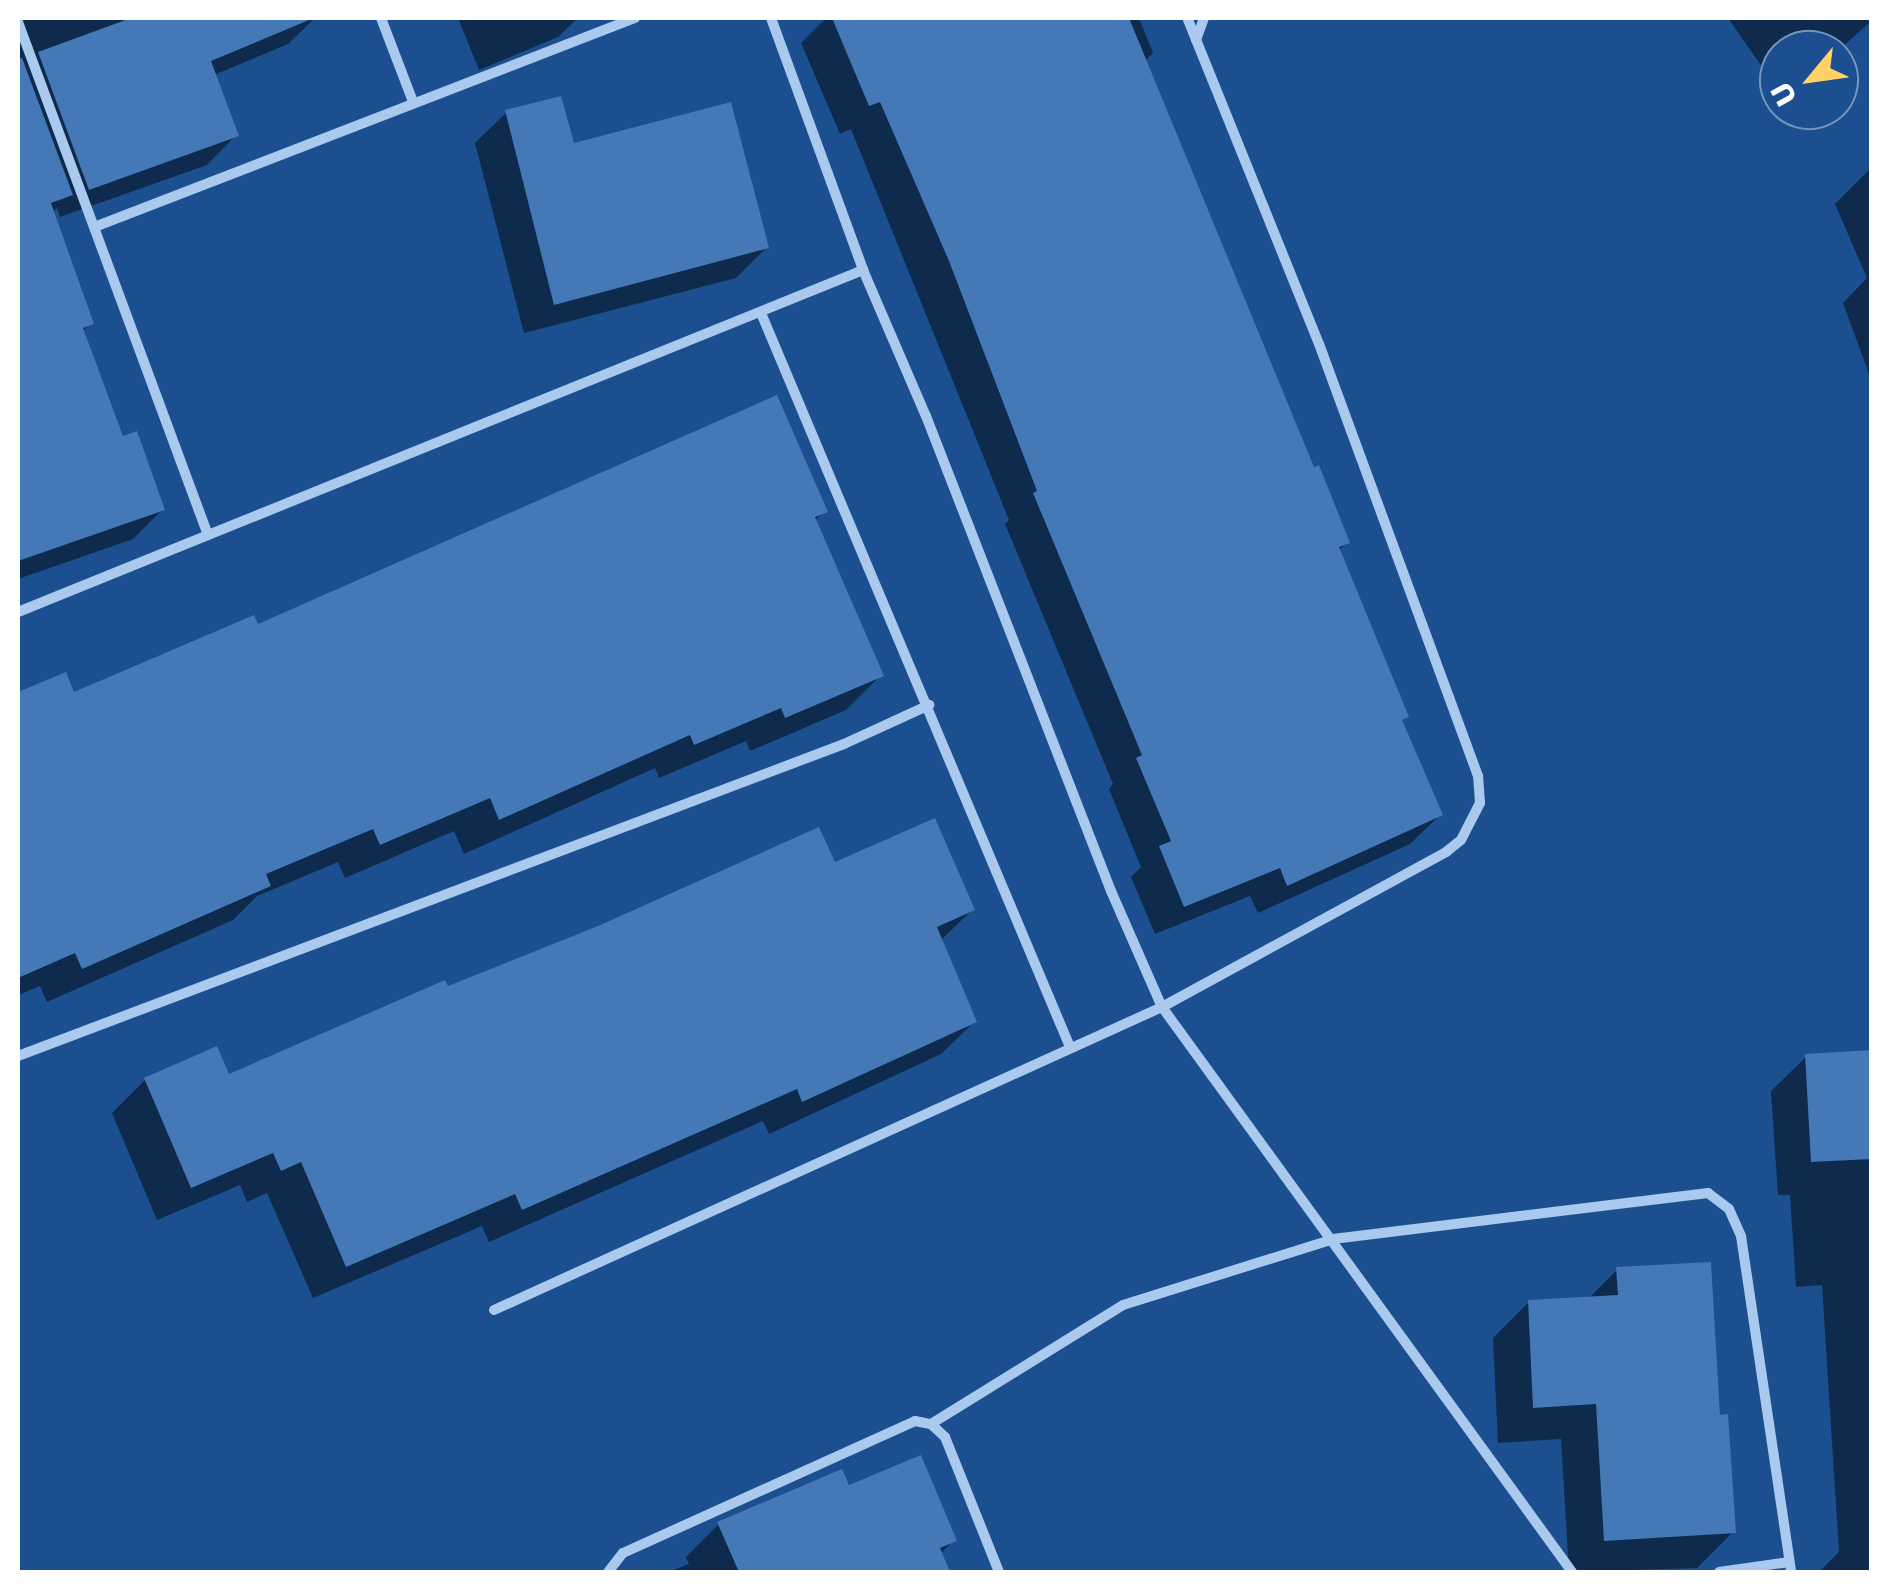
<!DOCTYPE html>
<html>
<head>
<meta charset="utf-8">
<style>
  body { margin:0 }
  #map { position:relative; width:1889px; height:1590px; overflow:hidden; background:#1b4f8f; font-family:"DejaVu Sans",sans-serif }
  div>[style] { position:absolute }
  .shadow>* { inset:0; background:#0007 }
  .building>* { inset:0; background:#4478b7 }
  .street>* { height:10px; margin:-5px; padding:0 5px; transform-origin:5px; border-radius:5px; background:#a9c9ee }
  span { translate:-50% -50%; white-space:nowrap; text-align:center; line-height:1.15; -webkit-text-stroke:8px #1b4f8f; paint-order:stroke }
  .frame { position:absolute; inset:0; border:20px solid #fff; pointer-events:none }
  .north { position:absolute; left:1759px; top:30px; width:100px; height:100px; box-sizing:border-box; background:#1b4f8f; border:2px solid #7695bc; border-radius:50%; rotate:241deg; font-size:28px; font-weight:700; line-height:40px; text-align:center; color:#fff }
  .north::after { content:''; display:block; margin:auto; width:35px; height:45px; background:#ffd166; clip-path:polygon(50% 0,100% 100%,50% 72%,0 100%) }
</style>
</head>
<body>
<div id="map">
  <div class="shadow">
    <i style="clip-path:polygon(18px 18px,315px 18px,288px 44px,214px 75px,236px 135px,207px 165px,60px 217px,57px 208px,52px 213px,91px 323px,82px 332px,121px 439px,162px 510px,133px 539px,18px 579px)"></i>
    <i style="clip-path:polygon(458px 18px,578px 18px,558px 37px,479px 70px)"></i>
    <i style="clip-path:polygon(826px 18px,1139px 18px,1153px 53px,1144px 62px,1313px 471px,1347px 542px,1338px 551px,1406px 716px,1400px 722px,1440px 815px,1410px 844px,1258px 913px,1250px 896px,1155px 934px,1131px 877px,1141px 867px,1109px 789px,1113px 784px,1005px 524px,1009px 520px,851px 129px,840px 134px,801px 43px)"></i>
    <i style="clip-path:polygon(1728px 18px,1872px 18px,1872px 20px,1839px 50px,1779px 50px,1779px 91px)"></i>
    <i style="clip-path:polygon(506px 113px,572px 146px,766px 248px,736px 278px,524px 333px,475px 143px)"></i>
    <i style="clip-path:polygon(1871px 168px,1872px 168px,1872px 382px,1843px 303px,1867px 278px,1835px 204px)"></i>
    <i style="clip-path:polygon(825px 511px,814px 521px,881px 675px,846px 710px,750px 751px,746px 741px,659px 778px,655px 768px,464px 854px,454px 831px,345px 878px,338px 862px,257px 896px,233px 920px,47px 1002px,40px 986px,18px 995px,18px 695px,64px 675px,73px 695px,257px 628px)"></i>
    <i style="clip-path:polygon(833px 866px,972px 910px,940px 941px,975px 1021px,941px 1054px,769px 1134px,763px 1121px,489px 1242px,482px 1226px,313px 1298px,267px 1193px,247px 1202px,240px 1185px,157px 1220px,112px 1113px,145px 1080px,228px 1077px,446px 989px)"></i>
    <i style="clip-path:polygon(1872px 1053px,1872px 1572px,1819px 1572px,1839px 1552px,1822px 1285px,1796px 1287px,1790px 1195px,1778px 1195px,1771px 1091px,1806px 1057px)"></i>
    <i style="clip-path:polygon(1617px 1270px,1718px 1418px,1733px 1532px,1697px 1568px,1569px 1572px,1561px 1439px,1498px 1443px,1493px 1338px,1529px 1302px,1588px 1299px)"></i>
    <i style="clip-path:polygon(847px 1488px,954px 1540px,940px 1554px,948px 1572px,668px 1572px,689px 1564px,686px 1557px,719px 1524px)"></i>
  </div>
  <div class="building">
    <i style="clip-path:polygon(131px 18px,314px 18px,211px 61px,239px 136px,89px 190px,38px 52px)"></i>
    <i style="clip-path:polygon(832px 18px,1129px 18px,1314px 467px,1319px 465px,1350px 543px,1339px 547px,1409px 717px,1402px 720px,1443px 815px,1287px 886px,1280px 868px,1184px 907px,1159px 846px,1171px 841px,1136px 758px,1142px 755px,1033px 493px,1037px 491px,949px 261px,880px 102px,869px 106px)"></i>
    <i style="clip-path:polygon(22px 58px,73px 195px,51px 203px,94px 324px,83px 328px,123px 436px,137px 431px,165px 510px,18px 561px,18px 59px)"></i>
    <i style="clip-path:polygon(561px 96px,574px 143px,731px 102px,769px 248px,554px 305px,505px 110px)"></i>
    <i style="clip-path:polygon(777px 395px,828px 512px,815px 517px,884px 676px,785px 718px,781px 708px,694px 745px,690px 735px,499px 820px,490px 798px,380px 845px,373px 829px,266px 874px,271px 886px,82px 969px,75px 953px,18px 978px,18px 692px,66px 672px,74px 692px,254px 615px,258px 624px)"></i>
    <i style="clip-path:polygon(935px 818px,975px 910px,937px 927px,977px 1022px,802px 1102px,797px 1089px,522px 1210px,515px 1194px,346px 1267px,301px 1162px,281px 1171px,273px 1153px,191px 1188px,144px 1078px,217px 1046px,229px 1074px,445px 980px,448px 986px,598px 926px,819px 827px,835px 862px)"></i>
    <i style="clip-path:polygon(1872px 1050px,1872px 1159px,1811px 1162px,1805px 1054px)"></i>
    <i style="clip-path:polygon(1711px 1262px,1720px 1415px,1728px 1414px,1736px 1533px,1604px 1541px,1596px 1404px,1533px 1408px,1528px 1300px,1618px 1295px,1616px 1267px)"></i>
    <i style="clip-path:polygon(921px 1455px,957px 1541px,940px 1548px,950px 1572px,739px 1572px,717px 1522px,842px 1469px,849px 1485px)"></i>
  </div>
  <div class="street">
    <i style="left:381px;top:18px;width:90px;rotate:69.1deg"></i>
    <i style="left:771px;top:18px;width:268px;rotate:69.9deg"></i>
    <i style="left:863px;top:270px;width:159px;rotate:66.7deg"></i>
    <i style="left:926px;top:416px;width:510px;rotate:68.72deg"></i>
    <i style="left:1111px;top:891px;width:127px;rotate:66.3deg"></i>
    <i style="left:1162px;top:1007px;width:698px;rotate:54.03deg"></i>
    <i style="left:18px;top:22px;width:547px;rotate:69.68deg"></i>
    <i style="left:1196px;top:40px;width:23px;rotate:-70deg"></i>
    <i style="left:97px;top:226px;width:577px;rotate:-21.14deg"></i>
    <i style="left:761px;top:313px;width:796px;rotate:67.17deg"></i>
    <i style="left:18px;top:612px;width:912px;rotate:-22.03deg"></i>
    <i style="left:18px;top:1056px;width:883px;rotate:-20.69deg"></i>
    <i style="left:844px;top:744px;width:94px;rotate:-24.6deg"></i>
    <i style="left:494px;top:1310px;width:734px;rotate:-24.4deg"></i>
    <i style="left:1162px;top:1007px;width:324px;rotate:-28.6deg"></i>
    <i style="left:1446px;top:852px;width:19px;rotate:-39deg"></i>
    <i style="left:1461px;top:840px;width:42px;rotate:-62.8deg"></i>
    <i style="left:1480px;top:803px;width:27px;rotate:-94deg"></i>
    <i style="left:1478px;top:776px;width:460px;rotate:-110.2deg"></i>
    <i style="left:1319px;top:344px;width:352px;rotate:-112deg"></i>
    <i style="left:931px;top:1424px;width:226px;rotate:-31.8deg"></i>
    <i style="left:1123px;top:1305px;width:220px;rotate:-17.4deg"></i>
    <i style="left:1333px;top:1239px;width:378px;rotate:-7deg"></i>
    <i style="left:1708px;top:1193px;width:26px;rotate:37deg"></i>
    <i style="left:1729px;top:1209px;width:30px;rotate:66deg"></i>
    <i style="left:1741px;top:1236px;width:340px;rotate:81.5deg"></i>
    <i style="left:608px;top:1572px;width:24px;rotate:-52deg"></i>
    <i style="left:623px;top:1553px;width:320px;rotate:-24.3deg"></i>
    <i style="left:915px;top:1421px;width:16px;rotate:11deg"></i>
    <i style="left:931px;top:1424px;width:19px;rotate:43deg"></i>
    <i style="left:945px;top:1437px;width:145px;rotate:68.2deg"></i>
    <i style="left:1719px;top:1572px;width:71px;rotate:-8.1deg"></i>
  </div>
  <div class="frame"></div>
  <div class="north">U</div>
</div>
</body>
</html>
